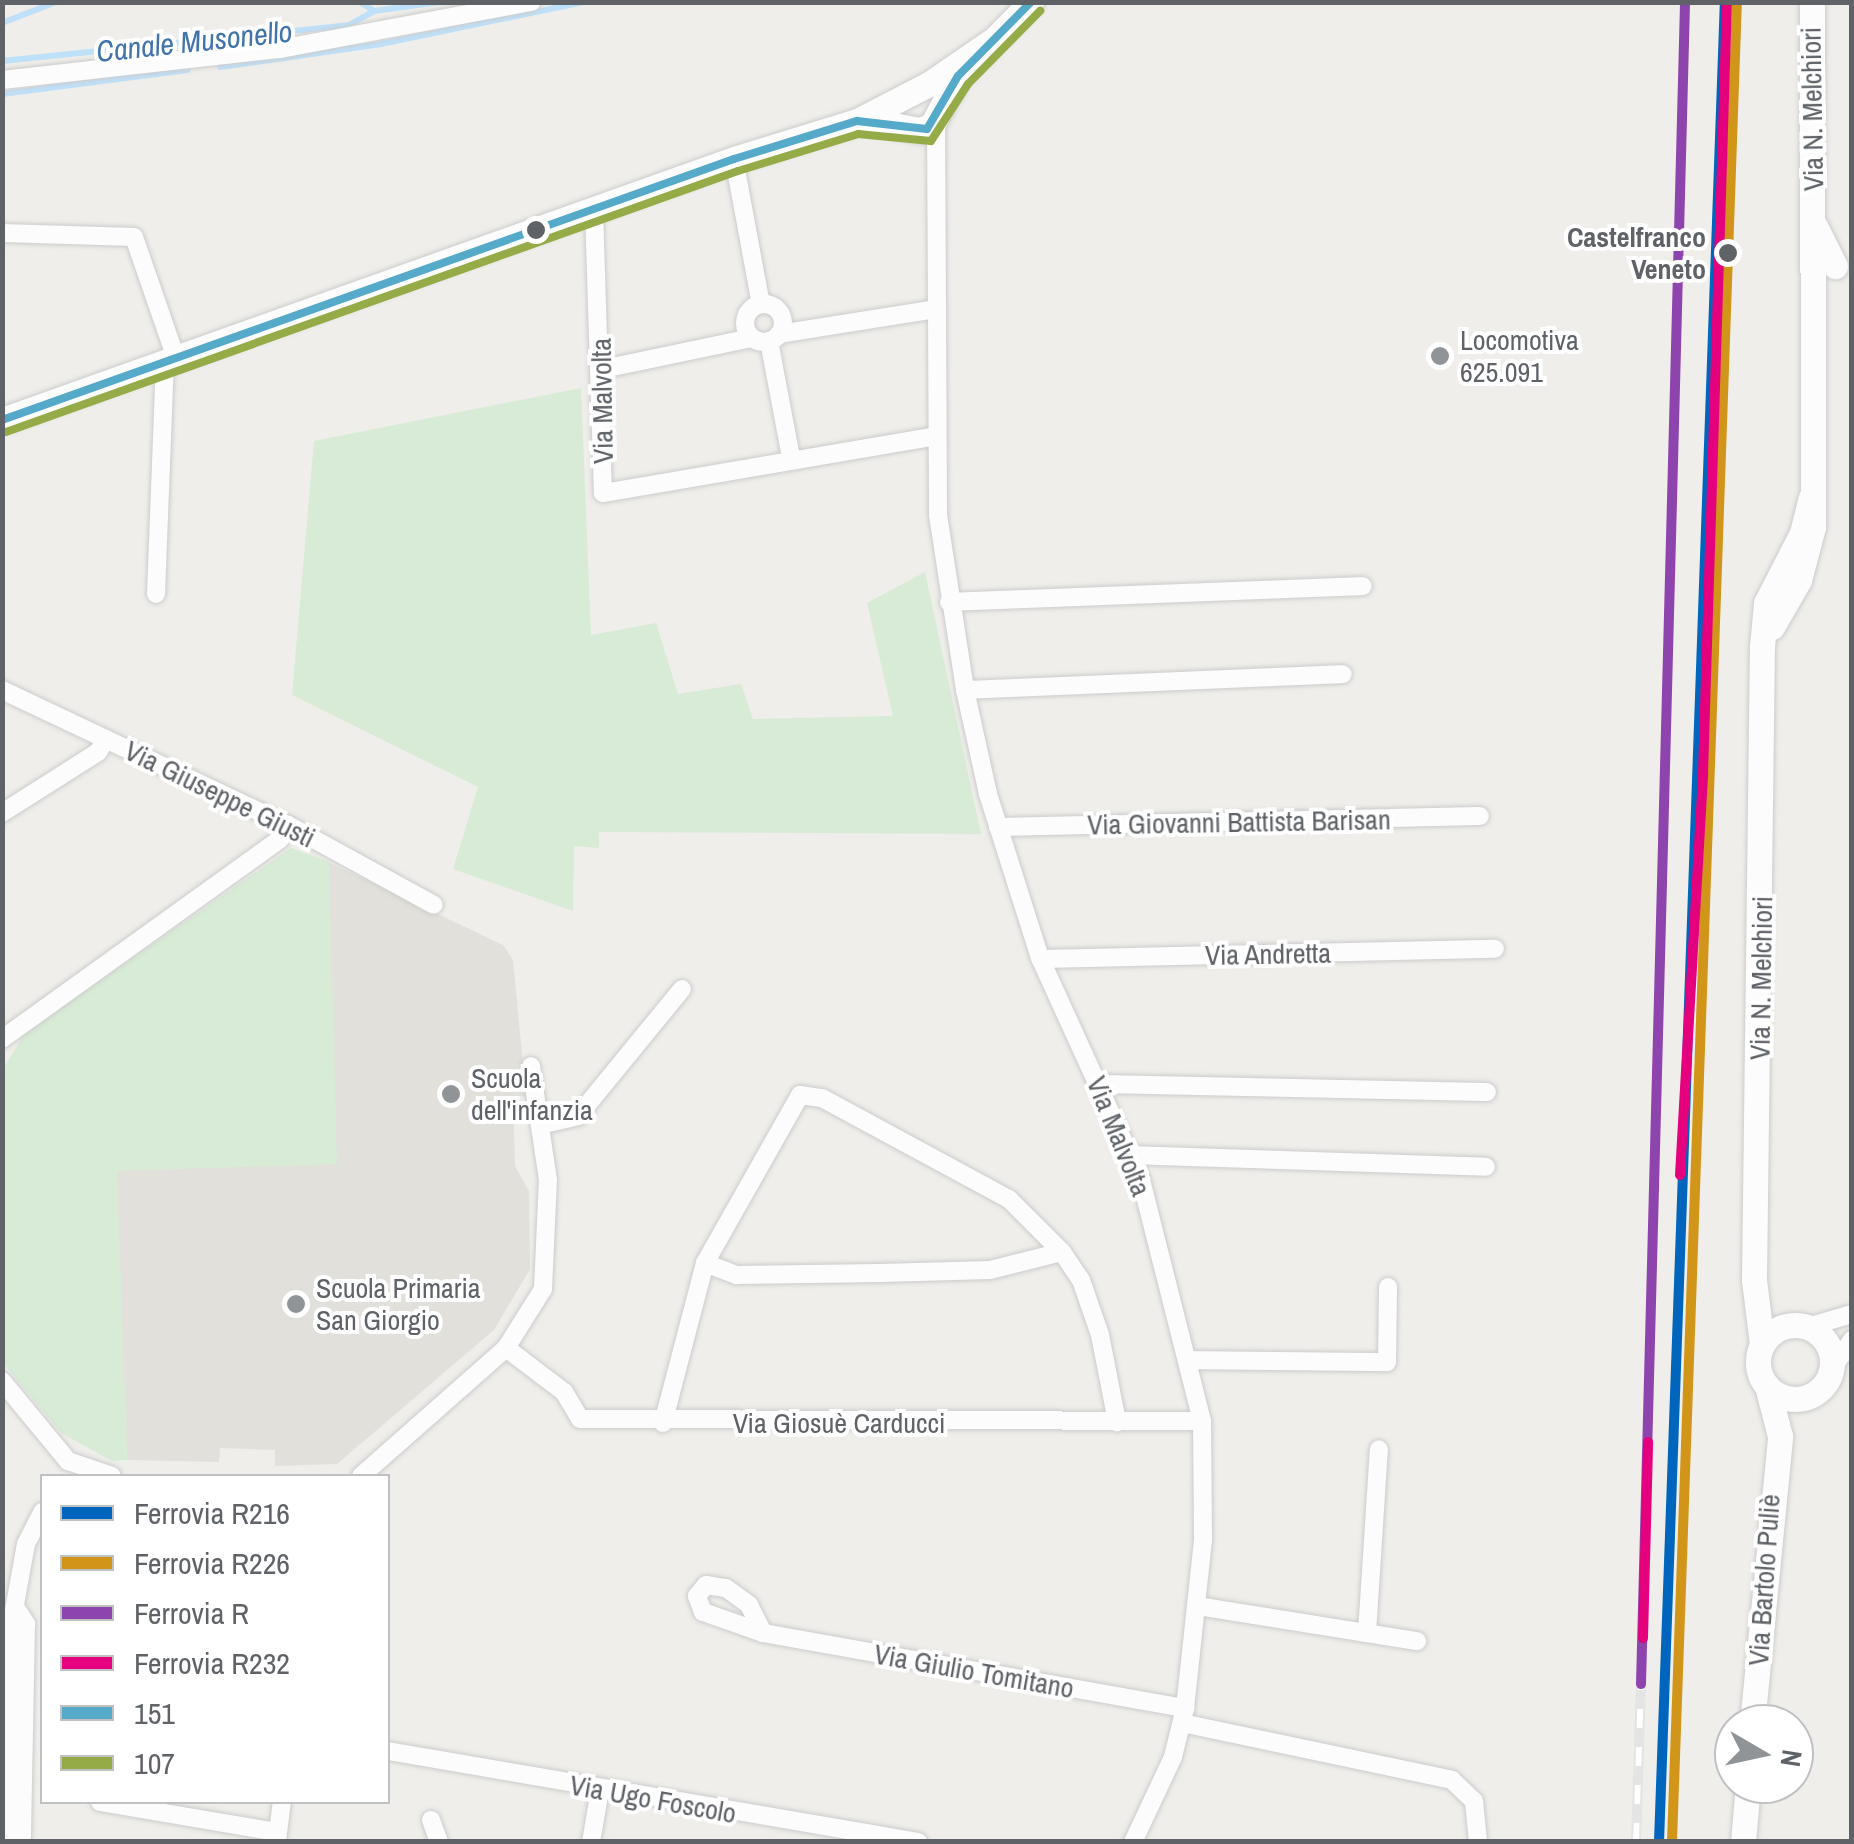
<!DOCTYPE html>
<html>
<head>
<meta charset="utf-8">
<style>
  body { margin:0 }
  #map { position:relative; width:1854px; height:1844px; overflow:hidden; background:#efeeea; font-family:"Archivo Narrow",sans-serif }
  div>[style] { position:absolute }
  .education>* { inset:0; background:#e2e0da }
  .green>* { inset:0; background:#d8ebd6 }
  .stream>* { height:6px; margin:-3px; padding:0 3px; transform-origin:3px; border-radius:3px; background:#bfe0f9 }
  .roads { filter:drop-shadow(0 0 2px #cbcccc) drop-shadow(0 0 2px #cbcccc) }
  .street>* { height:18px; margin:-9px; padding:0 9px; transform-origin:9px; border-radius:9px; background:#fdfcfc }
  .street>.ring { margin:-9px; padding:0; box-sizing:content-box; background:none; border:18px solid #fdfcfc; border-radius:50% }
  .secondary>* { height:25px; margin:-12.5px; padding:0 12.5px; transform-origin:12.5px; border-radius:12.5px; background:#fdfcfc }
  .secondary>.ring { margin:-12.5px; padding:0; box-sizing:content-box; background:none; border:25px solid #fdfcfc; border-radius:50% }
  .rail>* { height:10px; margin-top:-5px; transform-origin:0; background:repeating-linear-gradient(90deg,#fff 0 19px,#e4e4e4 0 38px); box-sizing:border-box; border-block:2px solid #e4e4e4 }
  .bus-1>* { height:8px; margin:-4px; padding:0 4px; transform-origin:4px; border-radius:4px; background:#55aaca }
  .bus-2>* { height:8px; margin:-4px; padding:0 4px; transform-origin:4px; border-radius:4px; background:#95ab47 }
  .rail-1>* { height:10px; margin:-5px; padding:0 5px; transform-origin:5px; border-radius:5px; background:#0065bd }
  .rail-2>* { height:10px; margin:-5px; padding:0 5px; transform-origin:5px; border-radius:5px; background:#d1951a }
  .rail-3>* { height:10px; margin:-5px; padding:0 5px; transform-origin:5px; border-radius:5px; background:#8e44ad }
  .rail-4>* { height:10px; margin:-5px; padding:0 5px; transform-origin:5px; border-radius:5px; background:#e5007d }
  .dots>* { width:28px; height:28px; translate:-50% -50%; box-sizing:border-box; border:5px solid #fff; border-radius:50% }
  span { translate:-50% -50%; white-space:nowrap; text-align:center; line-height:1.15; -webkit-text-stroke:8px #fff; paint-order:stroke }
  .street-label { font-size:28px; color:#5f6368 }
  .stop-label { font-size:28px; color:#5f6368; font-weight:700 }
  .right { translate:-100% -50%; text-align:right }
  .poi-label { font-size:28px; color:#5f6368 }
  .left { translate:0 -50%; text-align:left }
  .water-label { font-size:30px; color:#4174aa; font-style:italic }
  .frame { position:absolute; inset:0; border:5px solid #5f6368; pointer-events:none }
  .legend { position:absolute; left:40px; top:1474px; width:350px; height:330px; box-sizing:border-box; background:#fff; border:2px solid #bfc1c3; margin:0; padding:12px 18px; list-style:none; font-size:30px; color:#5f6368 }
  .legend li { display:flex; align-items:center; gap:20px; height:50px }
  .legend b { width:50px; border:2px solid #bfc1c3 }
  .north { position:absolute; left:1714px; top:1704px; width:100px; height:100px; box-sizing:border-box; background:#fff; border:2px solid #bfc1c3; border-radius:50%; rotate:99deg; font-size:28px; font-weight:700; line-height:40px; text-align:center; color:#5f6368 }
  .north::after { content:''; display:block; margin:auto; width:35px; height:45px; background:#919496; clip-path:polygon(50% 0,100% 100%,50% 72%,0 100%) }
</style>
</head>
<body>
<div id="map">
  <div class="education">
    <i style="clip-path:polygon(328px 862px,503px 945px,513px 960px,526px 1096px,513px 1097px,515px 1166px,529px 1191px,530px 1269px,494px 1330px,337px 1464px,275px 1466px,275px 1450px,220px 1448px,219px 1462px,127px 1460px,116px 1170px,336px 1163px)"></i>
  </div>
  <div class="green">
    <i style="clip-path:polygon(581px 388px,591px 635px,656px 623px,678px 694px,741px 684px,753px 719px,893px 716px,867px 603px,925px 572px,981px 834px,599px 832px,599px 848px,574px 846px,573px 911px,453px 869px,478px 787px,292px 695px,314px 441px)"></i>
    <i style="clip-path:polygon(291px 848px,329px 862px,337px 1164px,117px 1171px,127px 1460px,112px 1461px,61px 1433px,3px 1363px,3px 1069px,25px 1033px)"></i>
  </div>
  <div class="stream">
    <i style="left:360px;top:2px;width:15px;rotate:32deg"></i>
    <i style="left:2px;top:23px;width:58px;rotate:-21.3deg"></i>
    <i style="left:2px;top:61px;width:349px;rotate:-5.9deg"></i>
    <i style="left:349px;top:25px;width:29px;rotate:-29deg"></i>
    <i style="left:374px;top:11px;width:68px;rotate:-7.7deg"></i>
    <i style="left:220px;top:67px;width:163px;rotate:-8.1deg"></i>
    <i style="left:381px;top:44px;width:207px;rotate:-11.7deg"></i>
    <i style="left:2px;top:94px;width:187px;rotate:-7.4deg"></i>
  </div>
  <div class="roads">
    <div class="street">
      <i style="left:2px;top:80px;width:280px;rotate:-6.4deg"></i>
      <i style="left:280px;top:49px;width:256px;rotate:-10.6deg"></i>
      <i style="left:936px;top:120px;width:395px;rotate:89.7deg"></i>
      <i style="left:938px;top:515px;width:177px;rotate:81.2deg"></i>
      <i style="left:965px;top:690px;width:107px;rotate:77.5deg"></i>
      <i style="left:988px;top:794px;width:172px;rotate:72.4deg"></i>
      <i style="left:1040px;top:958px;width:244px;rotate:65.5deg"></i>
      <i style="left:1141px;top:1180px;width:249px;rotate:75.8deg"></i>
      <i style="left:1202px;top:1421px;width:119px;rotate:89.5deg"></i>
      <i style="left:1203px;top:1540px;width:169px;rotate:96.1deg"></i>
      <i style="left:1185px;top:1708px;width:50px;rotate:103.8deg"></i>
      <i style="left:1173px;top:1757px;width:94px;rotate:115.2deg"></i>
      <i style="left:734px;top:159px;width:147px;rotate:79.5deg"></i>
      <i style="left:594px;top:210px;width:283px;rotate:88.2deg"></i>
      <i style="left:603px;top:493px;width:338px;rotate:-9.7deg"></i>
      <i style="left:2px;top:233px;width:132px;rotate:1.7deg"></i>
      <i style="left:134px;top:237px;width:128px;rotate:70.9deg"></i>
      <i class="ring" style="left:745px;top:304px;width:20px;height:20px"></i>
      <i style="left:779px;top:334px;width:159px;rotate:-9deg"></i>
      <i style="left:769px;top:341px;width:118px;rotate:79.3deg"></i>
      <i style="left:603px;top:369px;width:152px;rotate:-11.8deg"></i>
      <i style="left:156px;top:594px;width:232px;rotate:-87.8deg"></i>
      <i style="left:949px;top:602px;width:414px;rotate:-2.2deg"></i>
      <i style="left:2px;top:690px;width:316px;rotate:25.3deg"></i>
      <i style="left:288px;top:825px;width:166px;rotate:28.7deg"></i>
      <i style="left:965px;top:690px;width:378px;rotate:-2.4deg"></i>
      <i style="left:2px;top:813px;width:114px;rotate:-32.4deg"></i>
      <i style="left:98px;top:752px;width:15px;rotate:-58deg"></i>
      <i style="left:998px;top:827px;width:482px;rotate:-1.3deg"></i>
      <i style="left:1041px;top:959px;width:454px;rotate:-1.3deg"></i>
      <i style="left:2px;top:1039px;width:342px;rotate:-35.7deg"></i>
      <i style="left:280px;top:839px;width:16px;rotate:-60deg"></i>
      <i style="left:1100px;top:1084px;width:387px;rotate:1.2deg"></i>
      <i style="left:544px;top:1124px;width:35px;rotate:-13deg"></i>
      <i style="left:578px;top:1116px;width:164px;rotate:-50.7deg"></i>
      <i style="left:1130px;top:1155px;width:356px;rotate:1.9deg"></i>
      <i style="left:705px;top:1263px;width:34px;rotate:21deg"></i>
      <i style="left:737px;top:1275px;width:143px;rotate:-0.8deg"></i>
      <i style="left:880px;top:1273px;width:110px;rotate:-1.6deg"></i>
      <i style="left:990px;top:1270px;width:74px;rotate:-14deg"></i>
      <i style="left:1808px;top:1327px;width:46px;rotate:-16.5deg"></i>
      <i style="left:506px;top:1348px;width:73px;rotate:37.2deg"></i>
      <i style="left:564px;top:1392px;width:31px;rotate:59deg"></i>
      <i style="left:580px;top:1419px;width:622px;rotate:0.18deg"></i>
      <i style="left:1189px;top:1360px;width:198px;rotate:0.6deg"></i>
      <i style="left:1387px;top:1362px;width:75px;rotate:-89.2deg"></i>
      <i style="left:1831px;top:1370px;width:37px;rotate:-55deg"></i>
      <i style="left:2px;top:1381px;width:104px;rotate:50.5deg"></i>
      <i style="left:68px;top:1461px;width:46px;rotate:18.8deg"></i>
      <i style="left:663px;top:1423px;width:165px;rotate:-75.3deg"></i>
      <i style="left:705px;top:1263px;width:193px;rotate:-60.5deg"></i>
      <i style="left:800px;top:1095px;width:22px;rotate:8deg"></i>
      <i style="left:822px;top:1098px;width:213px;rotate:28.4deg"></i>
      <i style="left:1009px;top:1199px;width:75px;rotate:45deg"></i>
      <i style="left:1062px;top:1252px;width:34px;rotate:56deg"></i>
      <i style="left:1081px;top:1280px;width:58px;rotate:70.9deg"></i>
      <i style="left:1100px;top:1335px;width:89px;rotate:78.9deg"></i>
      <i style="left:361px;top:1476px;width:193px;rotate:-41.4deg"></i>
      <i style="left:506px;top:1348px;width:70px;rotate:-57.9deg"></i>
      <i style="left:543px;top:1289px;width:109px;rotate:-87.4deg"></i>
      <i style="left:548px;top:1180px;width:115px;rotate:-98.5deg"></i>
      <i style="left:1198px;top:1606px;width:222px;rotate:9.1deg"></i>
      <i style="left:17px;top:1610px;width:17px;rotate:57deg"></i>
      <i style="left:26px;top:1624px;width:218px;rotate:91.1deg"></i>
      <i style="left:763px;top:1633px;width:64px;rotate:-160.7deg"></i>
      <i style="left:703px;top:1612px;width:17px;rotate:-111deg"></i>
      <i style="left:697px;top:1596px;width:14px;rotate:-51deg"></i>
      <i style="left:706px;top:1585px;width:20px;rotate:9deg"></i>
      <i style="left:726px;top:1588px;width:29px;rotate:36deg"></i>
      <i style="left:749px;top:1605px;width:31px;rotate:63deg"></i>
      <i style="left:763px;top:1633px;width:429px;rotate:10.1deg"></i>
      <i style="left:1367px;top:1633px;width:184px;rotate:-86.3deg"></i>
      <i style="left:1182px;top:1723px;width:276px;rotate:11.9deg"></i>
      <i style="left:1452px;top:1780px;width:30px;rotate:44deg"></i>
      <i style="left:1474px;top:1801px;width:41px;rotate:84.4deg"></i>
      <i style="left:388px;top:1751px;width:538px;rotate:9.74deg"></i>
      <i style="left:100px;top:1802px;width:180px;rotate:9.6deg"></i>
      <i style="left:431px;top:1820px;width:23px;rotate:70deg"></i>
      <i style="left:277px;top:1841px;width:39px;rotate:-83deg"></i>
      <i style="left:8px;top:1842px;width:210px;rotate:-89.5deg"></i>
      <i style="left:10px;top:1632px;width:89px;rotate:-79.7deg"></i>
      <i style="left:26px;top:1544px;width:36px;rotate:-63deg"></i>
      <i style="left:591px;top:1842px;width:53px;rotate:-80.2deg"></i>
    </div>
    <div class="secondary">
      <i style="left:866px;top:120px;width:55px;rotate:10.5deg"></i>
      <i style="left:920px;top:130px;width:13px;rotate:-23deg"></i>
      <i style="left:932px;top:125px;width:55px;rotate:-62deg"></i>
      <i style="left:958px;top:76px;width:104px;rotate:-45.4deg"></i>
      <i style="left:1815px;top:226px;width:45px;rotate:63.4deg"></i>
      <i style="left:2px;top:420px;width:777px;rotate:-19.62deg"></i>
      <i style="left:734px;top:159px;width:129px;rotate:-17.2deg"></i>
      <i style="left:857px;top:121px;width:81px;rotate:-27.2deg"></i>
      <i style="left:929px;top:84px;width:74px;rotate:-34.5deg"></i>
      <i style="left:1772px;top:627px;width:54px;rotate:-60.1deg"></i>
      <i style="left:1799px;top:580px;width:55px;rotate:-75.2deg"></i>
      <i style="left:1813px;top:527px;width:525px;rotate:-90.11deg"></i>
      <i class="ring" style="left:1758px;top:1325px;width:49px;height:49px"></i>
      <i style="left:1762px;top:1344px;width:64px;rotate:-97.1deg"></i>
      <i style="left:1754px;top:1280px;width:633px;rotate:-89.28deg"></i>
      <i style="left:1762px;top:647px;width:44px;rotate:-84.8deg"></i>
      <i style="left:1766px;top:603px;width:79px;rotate:-62.8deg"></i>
      <i style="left:1802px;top:533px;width:36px;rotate:-76deg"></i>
      <i style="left:1752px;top:1724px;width:289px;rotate:-84.4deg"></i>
      <i style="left:1780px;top:1436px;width:52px;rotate:-104.6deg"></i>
      <i style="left:1743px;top:1842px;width:58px;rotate:-85.1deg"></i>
    </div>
  </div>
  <div class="rail">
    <i style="left:1636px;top:1842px;width:158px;rotate:-88.2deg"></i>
  </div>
  <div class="bus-1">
    <i style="left:2px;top:420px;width:777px;rotate:-19.62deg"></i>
    <i style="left:734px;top:159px;width:129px;rotate:-17.2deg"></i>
    <i style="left:857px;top:121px;width:70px;rotate:6.5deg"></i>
    <i style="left:927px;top:129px;width:61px;rotate:-59.7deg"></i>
    <i style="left:958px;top:76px;width:104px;rotate:-45.4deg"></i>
  </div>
  <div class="bus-2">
    <i style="left:6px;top:432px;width:777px;rotate:-19.62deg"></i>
    <i style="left:738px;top:171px;width:126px;rotate:-17.1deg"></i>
    <i style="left:858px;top:134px;width:73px;rotate:5.5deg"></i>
    <i style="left:931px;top:141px;width:68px;rotate:-57deg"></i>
    <i style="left:968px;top:84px;width:103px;rotate:-45.4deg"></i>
  </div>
  <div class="rail-1">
    <i style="left:1659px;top:1842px;width:1841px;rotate:-87.95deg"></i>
  </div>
  <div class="rail-2">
    <i style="left:1672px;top:1842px;width:1841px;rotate:-87.98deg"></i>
  </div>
  <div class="rail-3">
    <i style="left:1641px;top:1684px;width:1683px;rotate:-88.5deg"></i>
  </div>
  <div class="rail-4">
    <i style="left:1680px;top:1175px;width:403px;rotate:-86.7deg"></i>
    <i style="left:1703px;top:773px;width:771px;rotate:-88.22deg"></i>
    <i style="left:1643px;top:1638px;width:196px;rotate:-88.5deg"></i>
  </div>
  <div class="dots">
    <i style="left:536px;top:230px;background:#5f6368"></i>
    <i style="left:1728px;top:253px;background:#5f6368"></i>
    <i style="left:1440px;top:356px;background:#919496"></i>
    <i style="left:451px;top:1094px;background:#919496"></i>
    <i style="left:296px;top:1304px;background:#919496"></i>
  </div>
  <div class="street-label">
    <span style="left:1812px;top:109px;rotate:-91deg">Via N. Melchiori</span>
    <span style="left:602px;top:401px;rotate:-91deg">Via Malvolta</span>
    <span style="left:220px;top:794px;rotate:26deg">Via Giuseppe Giusti</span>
    <span style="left:1239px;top:822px;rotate:-1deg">Via Giovanni Battista Barisan</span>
    <span style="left:1268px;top:954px;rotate:-1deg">Via Andretta</span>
    <span style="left:1761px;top:978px;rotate:-89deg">Via N. Melchiori</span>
    <span style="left:1119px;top:1136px;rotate:68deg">Via Malvolta</span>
    <span style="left:839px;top:1423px">Via Giosuè Carducci</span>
    <span style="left:1764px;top:1580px;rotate:-86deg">Via Bartolo Puliè</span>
    <span style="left:974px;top:1671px;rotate:10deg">Via Giulio Tomitano</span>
    <span style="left:653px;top:1799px;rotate:10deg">Via Ugo Foscolo</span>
  </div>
  <div class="stop-label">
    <span class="right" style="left:1706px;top:253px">Castelfranco<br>Veneto</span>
  </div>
  <div class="poi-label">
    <span class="left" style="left:1460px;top:356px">Locomotiva<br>625.091</span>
    <span class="left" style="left:471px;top:1094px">Scuola<br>dell'infanzia</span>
    <span class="left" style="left:316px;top:1304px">Scuola Primaria<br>San Giorgio</span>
  </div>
  <div class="water-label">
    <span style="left:194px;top:41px;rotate:-6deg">Canale Musonello</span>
  </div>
  <div class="frame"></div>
  <ul class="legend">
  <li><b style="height:12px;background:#0065bd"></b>Ferrovia R216</li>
  <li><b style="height:12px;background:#d1951a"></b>Ferrovia R226</li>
  <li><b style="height:12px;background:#8e44ad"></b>Ferrovia R</li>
  <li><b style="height:12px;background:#e5007d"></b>Ferrovia R232</li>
  <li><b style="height:12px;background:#55aaca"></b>151</li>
  <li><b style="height:12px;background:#95ab47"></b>107</li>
  </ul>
  <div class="north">N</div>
</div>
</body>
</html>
